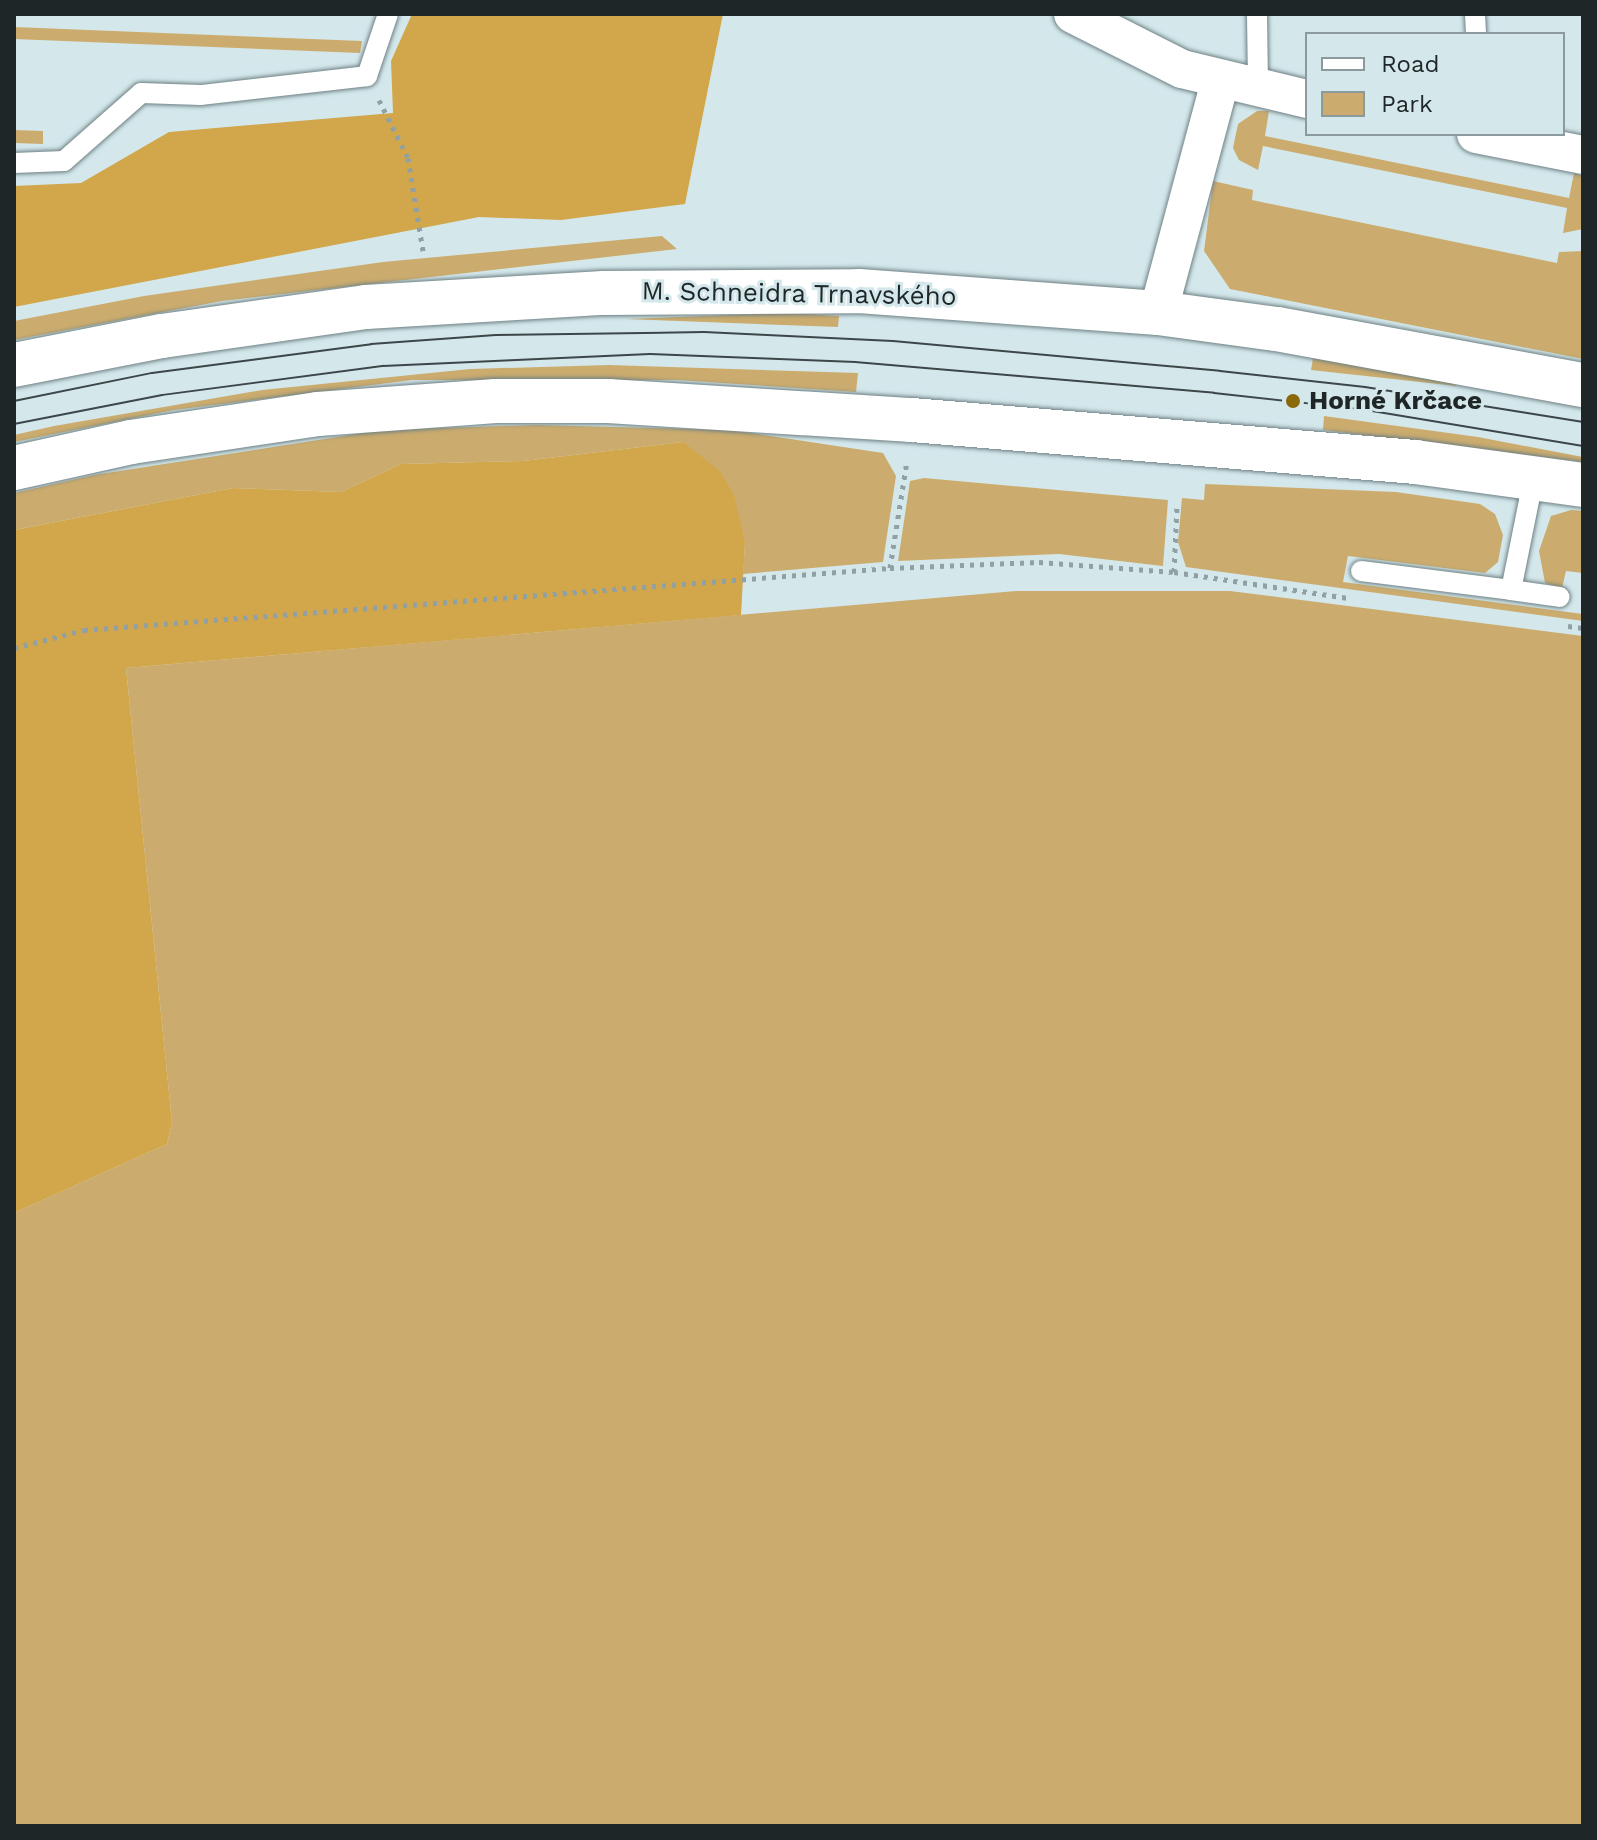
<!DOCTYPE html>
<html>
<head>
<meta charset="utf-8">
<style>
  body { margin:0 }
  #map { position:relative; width:1597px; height:1840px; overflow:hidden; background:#d4e8ec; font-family:"Work Sans",sans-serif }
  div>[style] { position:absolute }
  .green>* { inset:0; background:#ccac6e }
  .forest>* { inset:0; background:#d2a64a }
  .path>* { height:5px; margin-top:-2.5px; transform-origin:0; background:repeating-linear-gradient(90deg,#91a0a3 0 4px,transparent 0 10px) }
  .roads { filter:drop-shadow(0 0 2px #6e8083) drop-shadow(0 0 2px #6e8083) }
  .service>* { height:20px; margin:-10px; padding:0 10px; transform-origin:10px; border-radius:10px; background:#fff }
  .minor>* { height:38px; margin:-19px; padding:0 19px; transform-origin:19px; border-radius:19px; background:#fff }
  .secondary>* { height:44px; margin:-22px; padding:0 22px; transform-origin:22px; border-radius:22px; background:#fff }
  .tram>* { height:2px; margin:-1px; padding:0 1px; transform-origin:1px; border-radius:1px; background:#3d4648 }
  .dots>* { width:22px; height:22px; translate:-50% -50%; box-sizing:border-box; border:4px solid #d4e8ec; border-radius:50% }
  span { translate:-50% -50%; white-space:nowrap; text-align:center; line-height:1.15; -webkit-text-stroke:6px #d4e8ec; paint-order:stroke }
  .street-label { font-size:26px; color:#1f2627 }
  .poi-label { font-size:26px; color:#1f2627; font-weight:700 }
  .left { translate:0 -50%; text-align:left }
  .frame { position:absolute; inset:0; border:16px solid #1f2627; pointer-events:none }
  .legend { position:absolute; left:1305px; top:32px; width:260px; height:104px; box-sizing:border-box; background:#d4e8ec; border:2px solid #8c9a9d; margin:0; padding:10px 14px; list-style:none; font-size:24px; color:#1f2627 }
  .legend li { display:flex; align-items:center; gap:16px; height:40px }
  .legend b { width:40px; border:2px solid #8c9a9d }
</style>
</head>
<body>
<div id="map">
  <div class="green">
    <i style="clip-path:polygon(14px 27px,362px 41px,360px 53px,14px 39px)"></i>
    <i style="clip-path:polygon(1257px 111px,1269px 111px,1265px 136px,1569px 198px,1574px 173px,1583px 176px,1583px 229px,1563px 233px,1567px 208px,1263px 146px,1258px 170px,1239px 160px,1233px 148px,1238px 124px)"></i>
    <i style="clip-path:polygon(14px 130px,43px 131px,43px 144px,14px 143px)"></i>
    <i style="clip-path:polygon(1213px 181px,1253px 190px,1252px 200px,1557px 263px,1559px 252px,1583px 251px,1583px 359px,1230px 289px,1204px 251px)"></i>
    <i style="clip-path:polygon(662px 236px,677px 249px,222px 301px,14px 340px,14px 321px,144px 296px,383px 262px)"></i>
    <i style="clip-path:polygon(786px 313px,839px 316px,838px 327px,626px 319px)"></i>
    <i style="clip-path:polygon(1313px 358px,1452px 383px,1457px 386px,1311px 370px)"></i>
    <i style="clip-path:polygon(609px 365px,858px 373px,856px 392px,677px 380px,412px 380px,174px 410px,14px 442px,14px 435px,54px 426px,262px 390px,470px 369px)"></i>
    <i style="clip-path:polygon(1324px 416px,1478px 437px,1583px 457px,1583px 462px,1323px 430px)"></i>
    <i style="clip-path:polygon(537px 425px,730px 430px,883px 453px,896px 476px,883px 562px,743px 574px,745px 543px,683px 442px,523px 461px,401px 464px,341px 492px,233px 488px,14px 530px,14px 493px,94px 475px,382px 430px)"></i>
    <i style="clip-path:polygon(924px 478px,1168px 500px,1163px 566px,1059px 554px,898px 561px,910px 481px)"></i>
    <i style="clip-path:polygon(1205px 484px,1396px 492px,1480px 504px,1495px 514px,1503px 535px,1498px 562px,1485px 573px,1348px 556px,1343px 582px,1583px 614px,1583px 621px,1186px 567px,1178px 542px,1182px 498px,1204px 500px)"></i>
    <i style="clip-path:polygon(1571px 510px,1583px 511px,1583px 573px,1566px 571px,1562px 588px,1545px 583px,1539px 551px,1551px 516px)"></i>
    <i style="clip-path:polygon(1016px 591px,1230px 591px,1583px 636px,1583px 1826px,14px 1826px,14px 1213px,167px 1144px,172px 1122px,126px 668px)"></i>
  </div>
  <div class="forest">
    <i style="clip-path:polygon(412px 14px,723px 14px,685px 204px,561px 220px,479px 217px,14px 307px,14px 186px,81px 183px,169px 132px,393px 113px,391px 61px)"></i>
    <i style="clip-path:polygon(683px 442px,720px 471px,734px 495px,745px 543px,741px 615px,126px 668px,172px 1122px,167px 1144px,14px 1213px,14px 530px,233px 488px,341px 492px,401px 464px,523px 461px)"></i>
  </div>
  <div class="path">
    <i style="left:379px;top:100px;width:65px;rotate:63.4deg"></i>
    <i style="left:408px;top:158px;width:94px;rotate:80.8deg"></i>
    <i style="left:890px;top:568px;width:108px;rotate:-81deg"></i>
    <i style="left:1174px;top:572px;width:65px;rotate:-87.4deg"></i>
    <i style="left:1568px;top:626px;width:15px;rotate:8deg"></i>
    <i style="left:14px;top:648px;width:72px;rotate:-14.4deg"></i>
    <i style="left:84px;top:630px;width:808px;rotate:-4.4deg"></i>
    <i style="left:890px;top:568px;width:149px;rotate:-2.3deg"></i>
    <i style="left:1039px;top:562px;width:135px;rotate:4.2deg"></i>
    <i style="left:1174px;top:572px;width:176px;rotate:8.5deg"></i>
  </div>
  <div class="roads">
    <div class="service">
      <i style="left:1257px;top:14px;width:75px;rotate:89.2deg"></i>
      <i style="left:1475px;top:14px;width:20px;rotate:87deg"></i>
      <i style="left:14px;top:163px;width:50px;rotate:-2.3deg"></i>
      <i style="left:64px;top:161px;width:103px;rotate:-41.4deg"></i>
      <i style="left:141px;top:93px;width:60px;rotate:1.9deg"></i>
      <i style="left:201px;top:95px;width:167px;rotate:-6.5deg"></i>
      <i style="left:367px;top:76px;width:65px;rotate:-71.3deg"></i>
      <i style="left:1534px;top:476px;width:116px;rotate:101.4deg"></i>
      <i style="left:1511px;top:590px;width:49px;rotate:8.1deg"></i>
      <i style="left:1361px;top:571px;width:151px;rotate:7.2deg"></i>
    </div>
    <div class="minor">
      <i style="left:1073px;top:14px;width:122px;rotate:26.8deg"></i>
      <i style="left:1182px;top:69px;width:129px;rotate:13.5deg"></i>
      <i style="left:1476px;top:134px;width:109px;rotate:11.1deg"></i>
      <i style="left:1158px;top:313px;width:240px;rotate:-75deg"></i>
    </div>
    <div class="secondary">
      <i style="left:14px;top:365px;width:151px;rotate:-11.1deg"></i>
      <i style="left:162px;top:336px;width:206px;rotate:-8.1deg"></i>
      <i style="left:366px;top:307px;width:238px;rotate:-3.4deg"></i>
      <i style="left:604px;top:293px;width:255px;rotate:-0.4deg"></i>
      <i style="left:859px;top:291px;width:300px;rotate:4.2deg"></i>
      <i style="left:1158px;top:313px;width:120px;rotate:7.7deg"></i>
      <i style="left:1277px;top:329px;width:311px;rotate:10.4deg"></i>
      <i style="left:14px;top:468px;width:120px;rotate:-12.5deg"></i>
      <i style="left:131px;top:442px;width:189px;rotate:-8.5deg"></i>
      <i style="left:318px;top:414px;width:178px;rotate:-4.2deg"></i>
      <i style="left:496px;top:401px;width:112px"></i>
      <i style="left:608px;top:401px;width:305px;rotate:3.6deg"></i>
      <i style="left:912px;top:420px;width:505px;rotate:4.77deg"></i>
      <i style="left:1415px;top:462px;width:170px;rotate:7.8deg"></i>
    </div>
  </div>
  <div class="tram">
    <i style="left:14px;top:401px;width:141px;rotate:-11.5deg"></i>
    <i style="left:152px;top:373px;width:221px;rotate:-7.5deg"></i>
    <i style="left:371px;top:344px;width:125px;rotate:-4.1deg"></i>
    <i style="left:496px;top:335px;width:208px;rotate:-0.8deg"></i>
    <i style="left:704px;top:332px;width:189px;rotate:2.7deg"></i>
    <i style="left:893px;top:341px;width:328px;rotate:5.2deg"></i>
    <i style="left:1220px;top:371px;width:146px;rotate:6.3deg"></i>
    <i style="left:1365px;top:387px;width:221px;rotate:9.1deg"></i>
    <i style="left:14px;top:424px;width:151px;rotate:-11.1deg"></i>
    <i style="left:162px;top:395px;width:223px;rotate:-7.5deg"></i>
    <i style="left:383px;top:366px;width:267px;rotate:-2.6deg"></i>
    <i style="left:650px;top:354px;width:206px;rotate:2.2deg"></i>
    <i style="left:856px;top:362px;width:359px;rotate:4.9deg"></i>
    <i style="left:1214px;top:393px;width:147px;rotate:6.3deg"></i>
    <i style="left:1360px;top:409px;width:226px;rotate:9.4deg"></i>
  </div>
  <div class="dots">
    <i style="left:1293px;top:401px;background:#8c6809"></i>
  </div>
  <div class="street-label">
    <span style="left:799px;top:294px;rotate:1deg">M. Schneidra Trnavského</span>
  </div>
  <div class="poi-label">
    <span class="left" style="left:1309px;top:401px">Horné Krčace</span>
  </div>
  <div class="frame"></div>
  <ul class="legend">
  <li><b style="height:10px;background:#fff"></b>Road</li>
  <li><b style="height:22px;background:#ccac6e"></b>Park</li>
  </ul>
</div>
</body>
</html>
